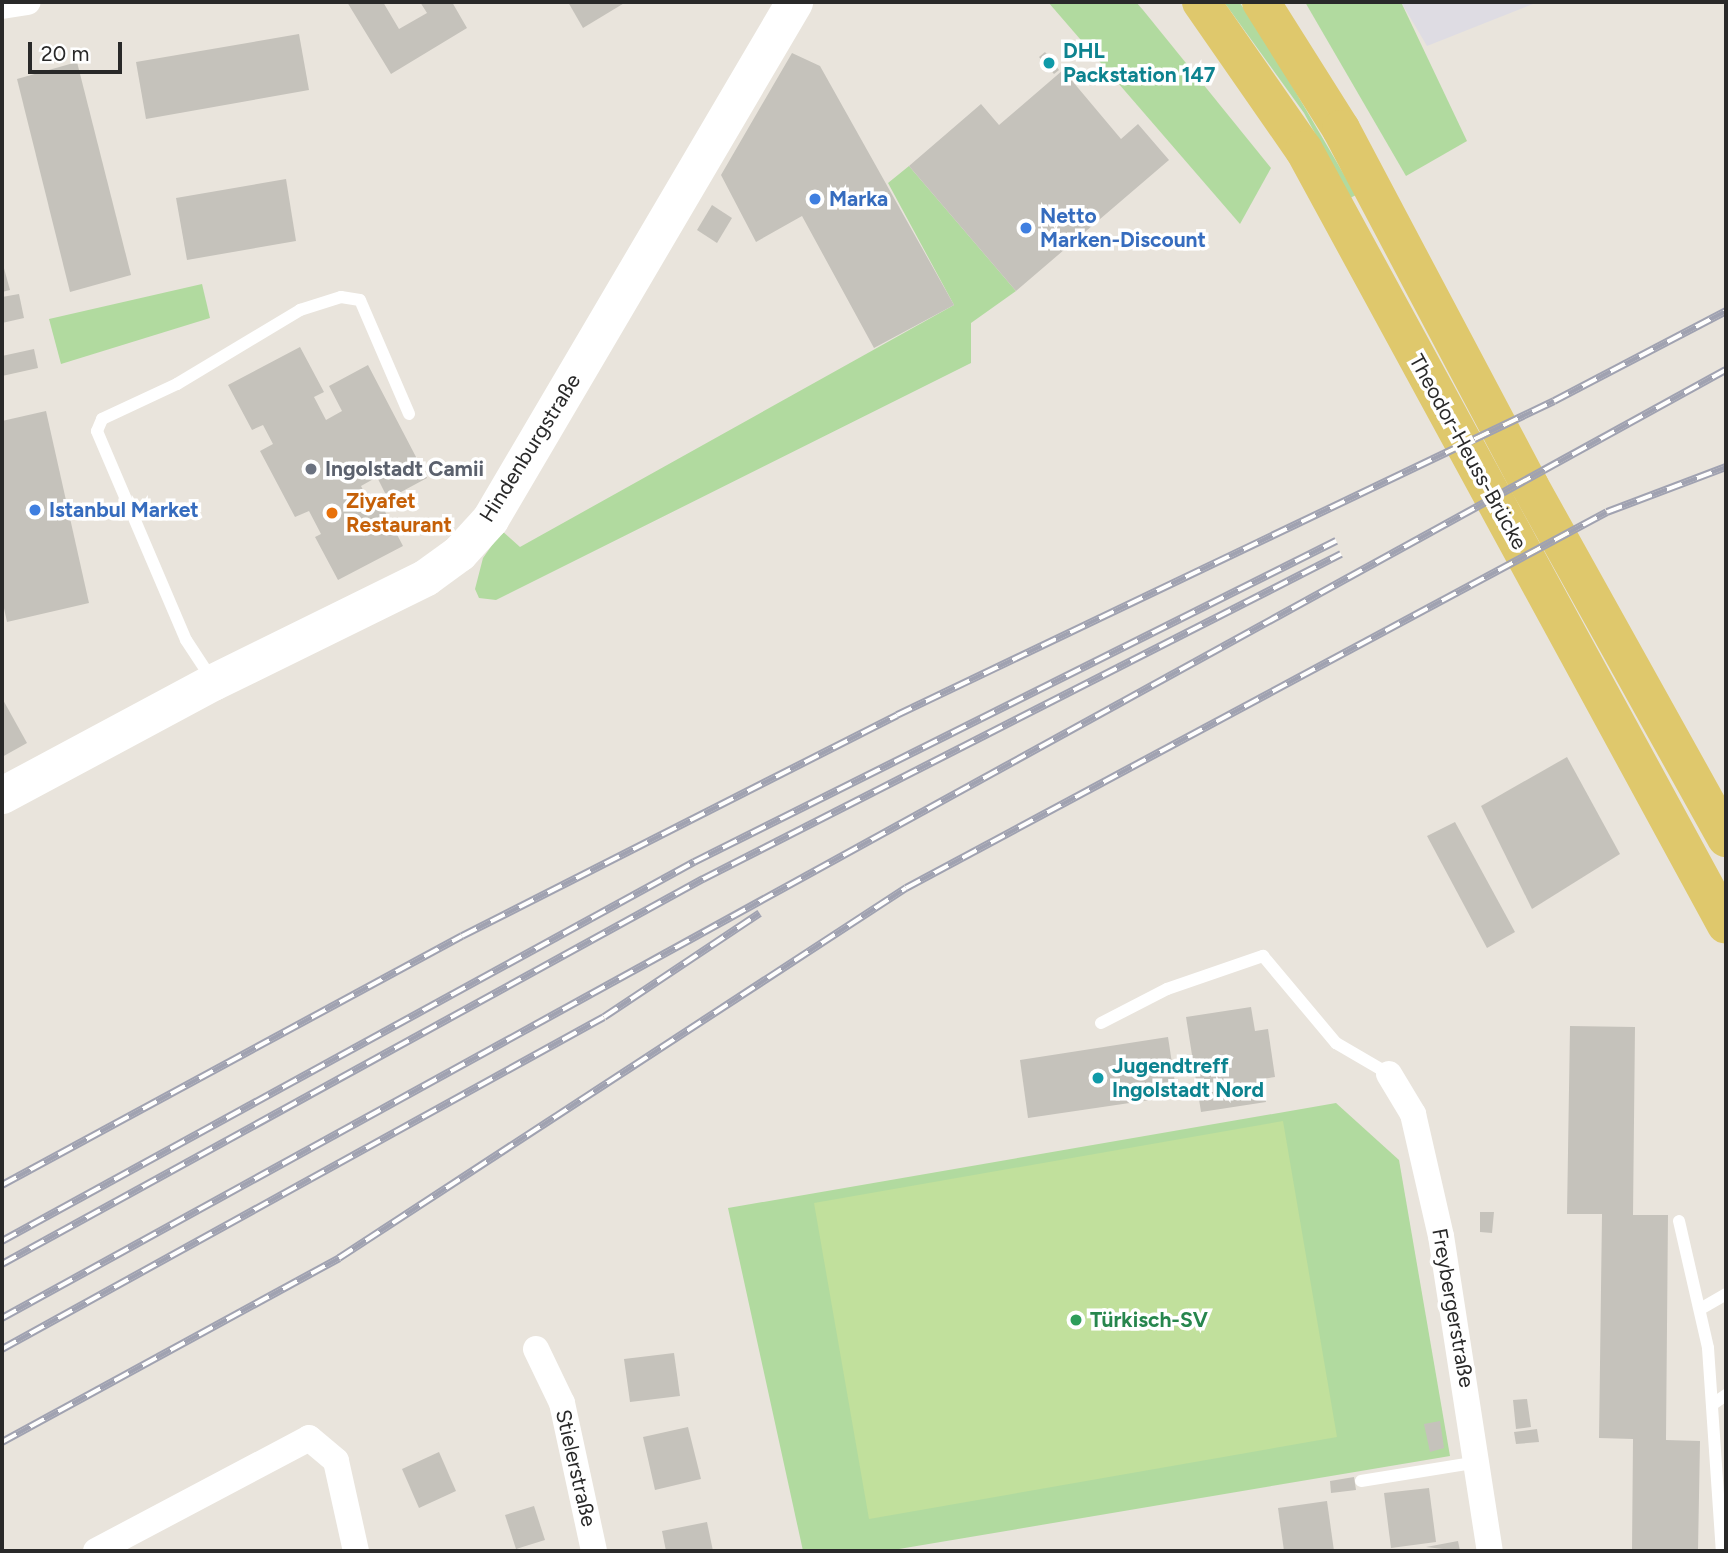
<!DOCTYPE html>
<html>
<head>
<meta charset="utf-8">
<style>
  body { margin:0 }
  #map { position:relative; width:1728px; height:1553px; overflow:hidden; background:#e9e4dc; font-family:Figtree,sans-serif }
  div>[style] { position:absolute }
  .industrial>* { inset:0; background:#dedce3 }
  .green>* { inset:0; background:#b1da9f }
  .pitch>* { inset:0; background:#c1e09c }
  .building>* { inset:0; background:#c5c2bb }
  .lane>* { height:12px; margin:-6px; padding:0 6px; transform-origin:6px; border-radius:6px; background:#fff }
  .street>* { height:26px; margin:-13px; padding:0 13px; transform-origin:13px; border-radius:13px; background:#fff }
  .secondary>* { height:37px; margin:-18.5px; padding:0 18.5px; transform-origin:18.5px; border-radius:18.5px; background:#fff }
  .primary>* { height:38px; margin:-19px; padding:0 19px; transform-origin:19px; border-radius:19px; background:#dfc86c }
  .rail>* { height:8px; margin-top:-4px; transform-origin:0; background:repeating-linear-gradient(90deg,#fff 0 16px,#a0a2b1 0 32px); box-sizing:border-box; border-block:2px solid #a0a2b1 }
  .dots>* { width:19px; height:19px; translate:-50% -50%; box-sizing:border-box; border:4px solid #fff; border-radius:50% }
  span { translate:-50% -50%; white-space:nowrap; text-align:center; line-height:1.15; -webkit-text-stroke:7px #fff; paint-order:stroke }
  .culture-label { font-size:21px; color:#0d838f; font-weight:700 }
  .left { translate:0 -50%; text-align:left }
  .shop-label { font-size:21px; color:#366cbe; font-weight:700 }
  .street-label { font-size:21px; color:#292929 }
  .worship-label { font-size:21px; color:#5b616d; font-weight:700 }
  .food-label { font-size:21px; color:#c56008; font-weight:700 }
  .leisure-label { font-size:21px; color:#27864d; font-weight:700 }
  .frame { position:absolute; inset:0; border:4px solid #292929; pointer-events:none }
  .scale { position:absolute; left:28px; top:42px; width:94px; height:32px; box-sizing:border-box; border:4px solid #292929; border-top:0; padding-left:9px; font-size:21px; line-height:24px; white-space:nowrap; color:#292929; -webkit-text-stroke:5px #fff; paint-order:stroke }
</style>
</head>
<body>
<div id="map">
  <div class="industrial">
    <i style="clip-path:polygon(1401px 2px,1538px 2px,1427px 46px)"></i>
  </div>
  <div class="green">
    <i style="clip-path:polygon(1048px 2px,1136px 2px,1143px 10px,1271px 168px,1240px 224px)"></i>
    <i style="clip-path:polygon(1224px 2px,1239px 2px,1257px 26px,1356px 195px,1350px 198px,1304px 113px)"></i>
    <i style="clip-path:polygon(1305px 2px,1401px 2px,1467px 141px,1406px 176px)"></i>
    <i style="clip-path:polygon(909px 166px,1016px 291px,971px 323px,971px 363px,496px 600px,479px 598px,475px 589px,483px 558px,502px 531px,520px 547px,954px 305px,888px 183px)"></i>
    <i style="clip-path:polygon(202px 284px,210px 318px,61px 364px,49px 319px)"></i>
    <i style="clip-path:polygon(1336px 1103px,1399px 1160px,1450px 1456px,887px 1551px,803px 1551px,728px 1208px)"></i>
  </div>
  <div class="pitch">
    <i style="clip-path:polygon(1283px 1121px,1337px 1437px,869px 1519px,814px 1203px)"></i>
  </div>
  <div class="building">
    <i style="clip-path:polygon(347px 2px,383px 2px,399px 29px,427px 13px,420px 2px,452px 2px,467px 28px,391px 74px)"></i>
    <i style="clip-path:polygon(568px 2px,626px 2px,583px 28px)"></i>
    <i style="clip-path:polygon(299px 34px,309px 90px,146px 119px,136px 62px)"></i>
    <i style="clip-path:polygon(1045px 52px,1059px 70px,1054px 74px,1039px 57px)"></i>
    <i style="clip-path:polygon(792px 53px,820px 66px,954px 305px,874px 348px,802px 216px,756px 242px,721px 175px)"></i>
    <i style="clip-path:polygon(77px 62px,131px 275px,70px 292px,17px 79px)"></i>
    <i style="clip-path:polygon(1063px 70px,1121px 139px,1138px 124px,1169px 160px,1016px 291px,909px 166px,981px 104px,999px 125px)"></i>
    <i style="clip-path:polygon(286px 179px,296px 241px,187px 260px,176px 198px)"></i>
    <i style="clip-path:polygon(712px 205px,732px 218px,717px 243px,697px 230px)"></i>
    <i style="clip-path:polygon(2px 261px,10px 290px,2px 292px)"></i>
    <i style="clip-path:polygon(19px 294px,24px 318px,2px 323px,2px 297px)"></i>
    <i style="clip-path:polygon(300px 347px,324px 392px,314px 397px,326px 420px,342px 411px,329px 386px,368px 365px,427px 478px,388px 499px,377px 477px,361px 486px,371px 506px,380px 502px,403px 546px,338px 580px,315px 537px,321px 534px,309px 511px,295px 517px,260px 451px,273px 444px,263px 425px,252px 430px,228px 385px)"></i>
    <i style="clip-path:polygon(34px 349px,38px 368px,2px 376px,2px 356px)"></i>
    <i style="clip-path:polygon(46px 411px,89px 603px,7px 622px,2px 599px,2px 421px)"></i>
    <i style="clip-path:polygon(2px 698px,27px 743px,2px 757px)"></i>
    <i style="clip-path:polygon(1567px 757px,1620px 854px,1532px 909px,1481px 806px)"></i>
    <i style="clip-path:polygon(1455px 822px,1515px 932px,1487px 948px,1427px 836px)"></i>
    <i style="clip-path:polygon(1251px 1007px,1255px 1031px,1268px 1029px,1275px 1077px,1263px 1079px,1266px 1102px,1201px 1112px,1186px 1017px)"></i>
    <i style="clip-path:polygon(1570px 1026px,1635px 1027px,1633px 1215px,1668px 1215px,1666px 1440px,1700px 1441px,1698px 1551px,1632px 1551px,1633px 1439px,1599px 1438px,1602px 1214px,1567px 1214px)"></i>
    <i style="clip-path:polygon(1168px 1037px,1177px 1096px,1028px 1118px,1020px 1060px)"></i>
    <i style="clip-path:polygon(1480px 1212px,1494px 1212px,1492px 1233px,1480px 1232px)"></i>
    <i style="clip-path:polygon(674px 1353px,680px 1396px,630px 1402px,624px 1359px)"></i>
    <i style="clip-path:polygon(1527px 1399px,1531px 1427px,1516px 1429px,1513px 1400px)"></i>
    <i style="clip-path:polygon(1440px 1421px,1444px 1448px,1430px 1452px,1424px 1424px)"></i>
    <i style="clip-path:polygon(688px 1427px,701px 1479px,655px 1490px,643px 1437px)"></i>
    <i style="clip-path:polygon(1537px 1429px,1539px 1442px,1516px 1444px,1514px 1432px)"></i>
    <i style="clip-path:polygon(439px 1452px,456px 1491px,419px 1508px,402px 1469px)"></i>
    <i style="clip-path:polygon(1354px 1477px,1356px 1490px,1331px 1493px,1330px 1481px)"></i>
    <i style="clip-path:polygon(1429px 1488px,1436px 1542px,1391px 1548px,1384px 1493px)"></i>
    <i style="clip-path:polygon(1327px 1501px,1334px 1551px,1284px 1551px,1278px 1508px)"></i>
    <i style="clip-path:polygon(534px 1506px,545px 1540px,516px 1549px,505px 1515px)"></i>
    <i style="clip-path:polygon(707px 1522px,713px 1551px,666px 1551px,662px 1531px)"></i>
    <i style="clip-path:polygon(1458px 1541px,1460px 1551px,1426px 1547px)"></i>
  </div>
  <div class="lane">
    <i style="left:211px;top:678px;width:45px;rotate:-123.3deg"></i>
    <i style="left:186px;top:640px;width:227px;rotate:-113.1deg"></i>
    <i style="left:97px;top:431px;width:13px;rotate:-67deg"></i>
    <i style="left:102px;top:419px;width:83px;rotate:-25deg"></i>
    <i style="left:177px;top:384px;width:144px;rotate:-31deg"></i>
    <i style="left:300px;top:310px;width:43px;rotate:-17.6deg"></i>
    <i style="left:341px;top:297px;width:19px;rotate:9deg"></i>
    <i style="left:360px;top:300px;width:124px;rotate:66.7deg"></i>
    <i style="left:1101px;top:1023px;width:74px;rotate:-27.3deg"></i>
    <i style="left:1167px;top:989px;width:102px;rotate:-19deg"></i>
    <i style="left:1263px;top:956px;width:114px;rotate:50deg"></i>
    <i style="left:1336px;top:1043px;width:61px;rotate:30.3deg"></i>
    <i style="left:1679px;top:1221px;width:130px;rotate:77.1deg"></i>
    <i style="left:1708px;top:1348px;width:203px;rotate:86.1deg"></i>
    <i style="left:1702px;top:1308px;width:28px;rotate:-30deg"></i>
    <i style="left:1713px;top:1404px;width:16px;rotate:-35deg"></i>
    <i style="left:1361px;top:1481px;width:119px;rotate:-9.2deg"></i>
  </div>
  <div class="street">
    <i style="left:2px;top:6px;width:26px;rotate:-9deg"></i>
    <i style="left:1389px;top:1074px;width:47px;rotate:59deg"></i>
    <i style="left:1413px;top:1114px;width:125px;rotate:77.1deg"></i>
    <i style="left:1441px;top:1236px;width:319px;rotate:81.2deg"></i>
    <i style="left:536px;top:1349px;width:60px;rotate:64.3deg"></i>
    <i style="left:562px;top:1403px;width:151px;rotate:77.8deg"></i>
    <i style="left:96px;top:1551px;width:241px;rotate:-27.9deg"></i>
    <i style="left:309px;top:1438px;width:35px;rotate:40deg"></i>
    <i style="left:336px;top:1461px;width:92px;rotate:77.5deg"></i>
  </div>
  <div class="secondary">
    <i style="left:2px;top:795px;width:239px;rotate:-28.2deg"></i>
    <i style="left:213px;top:682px;width:237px;rotate:-26.2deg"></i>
    <i style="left:426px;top:577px;width:41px;rotate:-36deg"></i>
    <i style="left:459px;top:553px;width:46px;rotate:-47.6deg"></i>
    <i style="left:490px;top:519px;width:600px;rotate:-59.54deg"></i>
  </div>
  <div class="primary">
    <i style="left:1201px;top:2px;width:180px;rotate:55.2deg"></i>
    <i style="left:1304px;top:150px;width:882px;rotate:61.43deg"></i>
    <i style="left:1261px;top:2px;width:150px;rotate:57.8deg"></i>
    <i style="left:1341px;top:129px;width:404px;rotate:62.1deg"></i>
    <i style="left:1530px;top:486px;width:403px;rotate:60.9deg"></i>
  </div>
  <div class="rail">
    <i style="left:2px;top:1185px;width:523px;rotate:-28.43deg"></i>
    <i style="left:462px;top:936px;width:488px;rotate:-26.9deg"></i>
    <i style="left:897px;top:715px;width:728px;rotate:-25.54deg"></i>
    <i style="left:1554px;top:401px;width:194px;rotate:-27.6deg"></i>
    <i style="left:2px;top:1241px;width:789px;rotate:-28.71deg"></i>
    <i style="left:694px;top:862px;width:718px;rotate:-26.57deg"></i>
    <i style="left:2px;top:1264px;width:800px;rotate:-28.78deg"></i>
    <i style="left:703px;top:879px;width:716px;rotate:-26.99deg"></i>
    <i style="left:2px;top:1318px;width:1967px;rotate:-28.81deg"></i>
    <i style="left:2px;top:1349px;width:687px;rotate:-28.88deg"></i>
    <i style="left:604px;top:1017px;width:187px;rotate:-33.7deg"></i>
    <i style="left:2px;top:1442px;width:384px;rotate:-28.6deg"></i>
    <i style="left:339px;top:1258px;width:677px;rotate:-33.13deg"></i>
    <i style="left:906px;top:888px;width:795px;rotate:-28.21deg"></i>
    <i style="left:1607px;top:512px;width:127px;rotate:-20.7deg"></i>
  </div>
  <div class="dots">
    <i style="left:1049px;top:63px;background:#0f9aa8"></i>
    <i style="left:815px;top:199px;background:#3f7fe0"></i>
    <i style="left:1026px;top:228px;background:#3f7fe0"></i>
    <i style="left:311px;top:469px;background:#6b7280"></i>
    <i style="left:35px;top:510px;background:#3f7fe0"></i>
    <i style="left:332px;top:513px;background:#e8710a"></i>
    <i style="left:1098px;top:1078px;background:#0f9aa8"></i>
    <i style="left:1076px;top:1320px;background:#2e9e5b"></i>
  </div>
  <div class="culture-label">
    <span class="left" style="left:1063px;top:63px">DHL<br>Packstation 147</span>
    <span class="left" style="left:1112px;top:1078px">Jugendtreff<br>Ingolstadt Nord</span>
  </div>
  <div class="shop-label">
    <span class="left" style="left:829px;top:199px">Marka</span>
    <span class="left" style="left:1040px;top:228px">Netto<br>Marken-Discount</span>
    <span class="left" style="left:49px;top:510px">Istanbul Market</span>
  </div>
  <div class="street-label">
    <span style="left:530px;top:448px;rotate:-58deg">Hindenburgstraße</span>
    <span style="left:1468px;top:452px;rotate:61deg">Theodor-Heuss-Brücke</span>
    <span style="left:1453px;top:1308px;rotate:80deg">Freybergerstraße</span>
    <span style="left:576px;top:1468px;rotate:77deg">Stielerstraße</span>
  </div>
  <div class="worship-label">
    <span class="left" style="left:325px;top:469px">Ingolstadt Camii</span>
  </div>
  <div class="food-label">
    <span class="left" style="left:346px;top:513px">Ziyafet<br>Restaurant</span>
  </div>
  <div class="leisure-label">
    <span class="left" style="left:1090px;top:1320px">Türkisch-SV</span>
  </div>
  <div class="frame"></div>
  <div class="scale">20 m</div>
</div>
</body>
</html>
